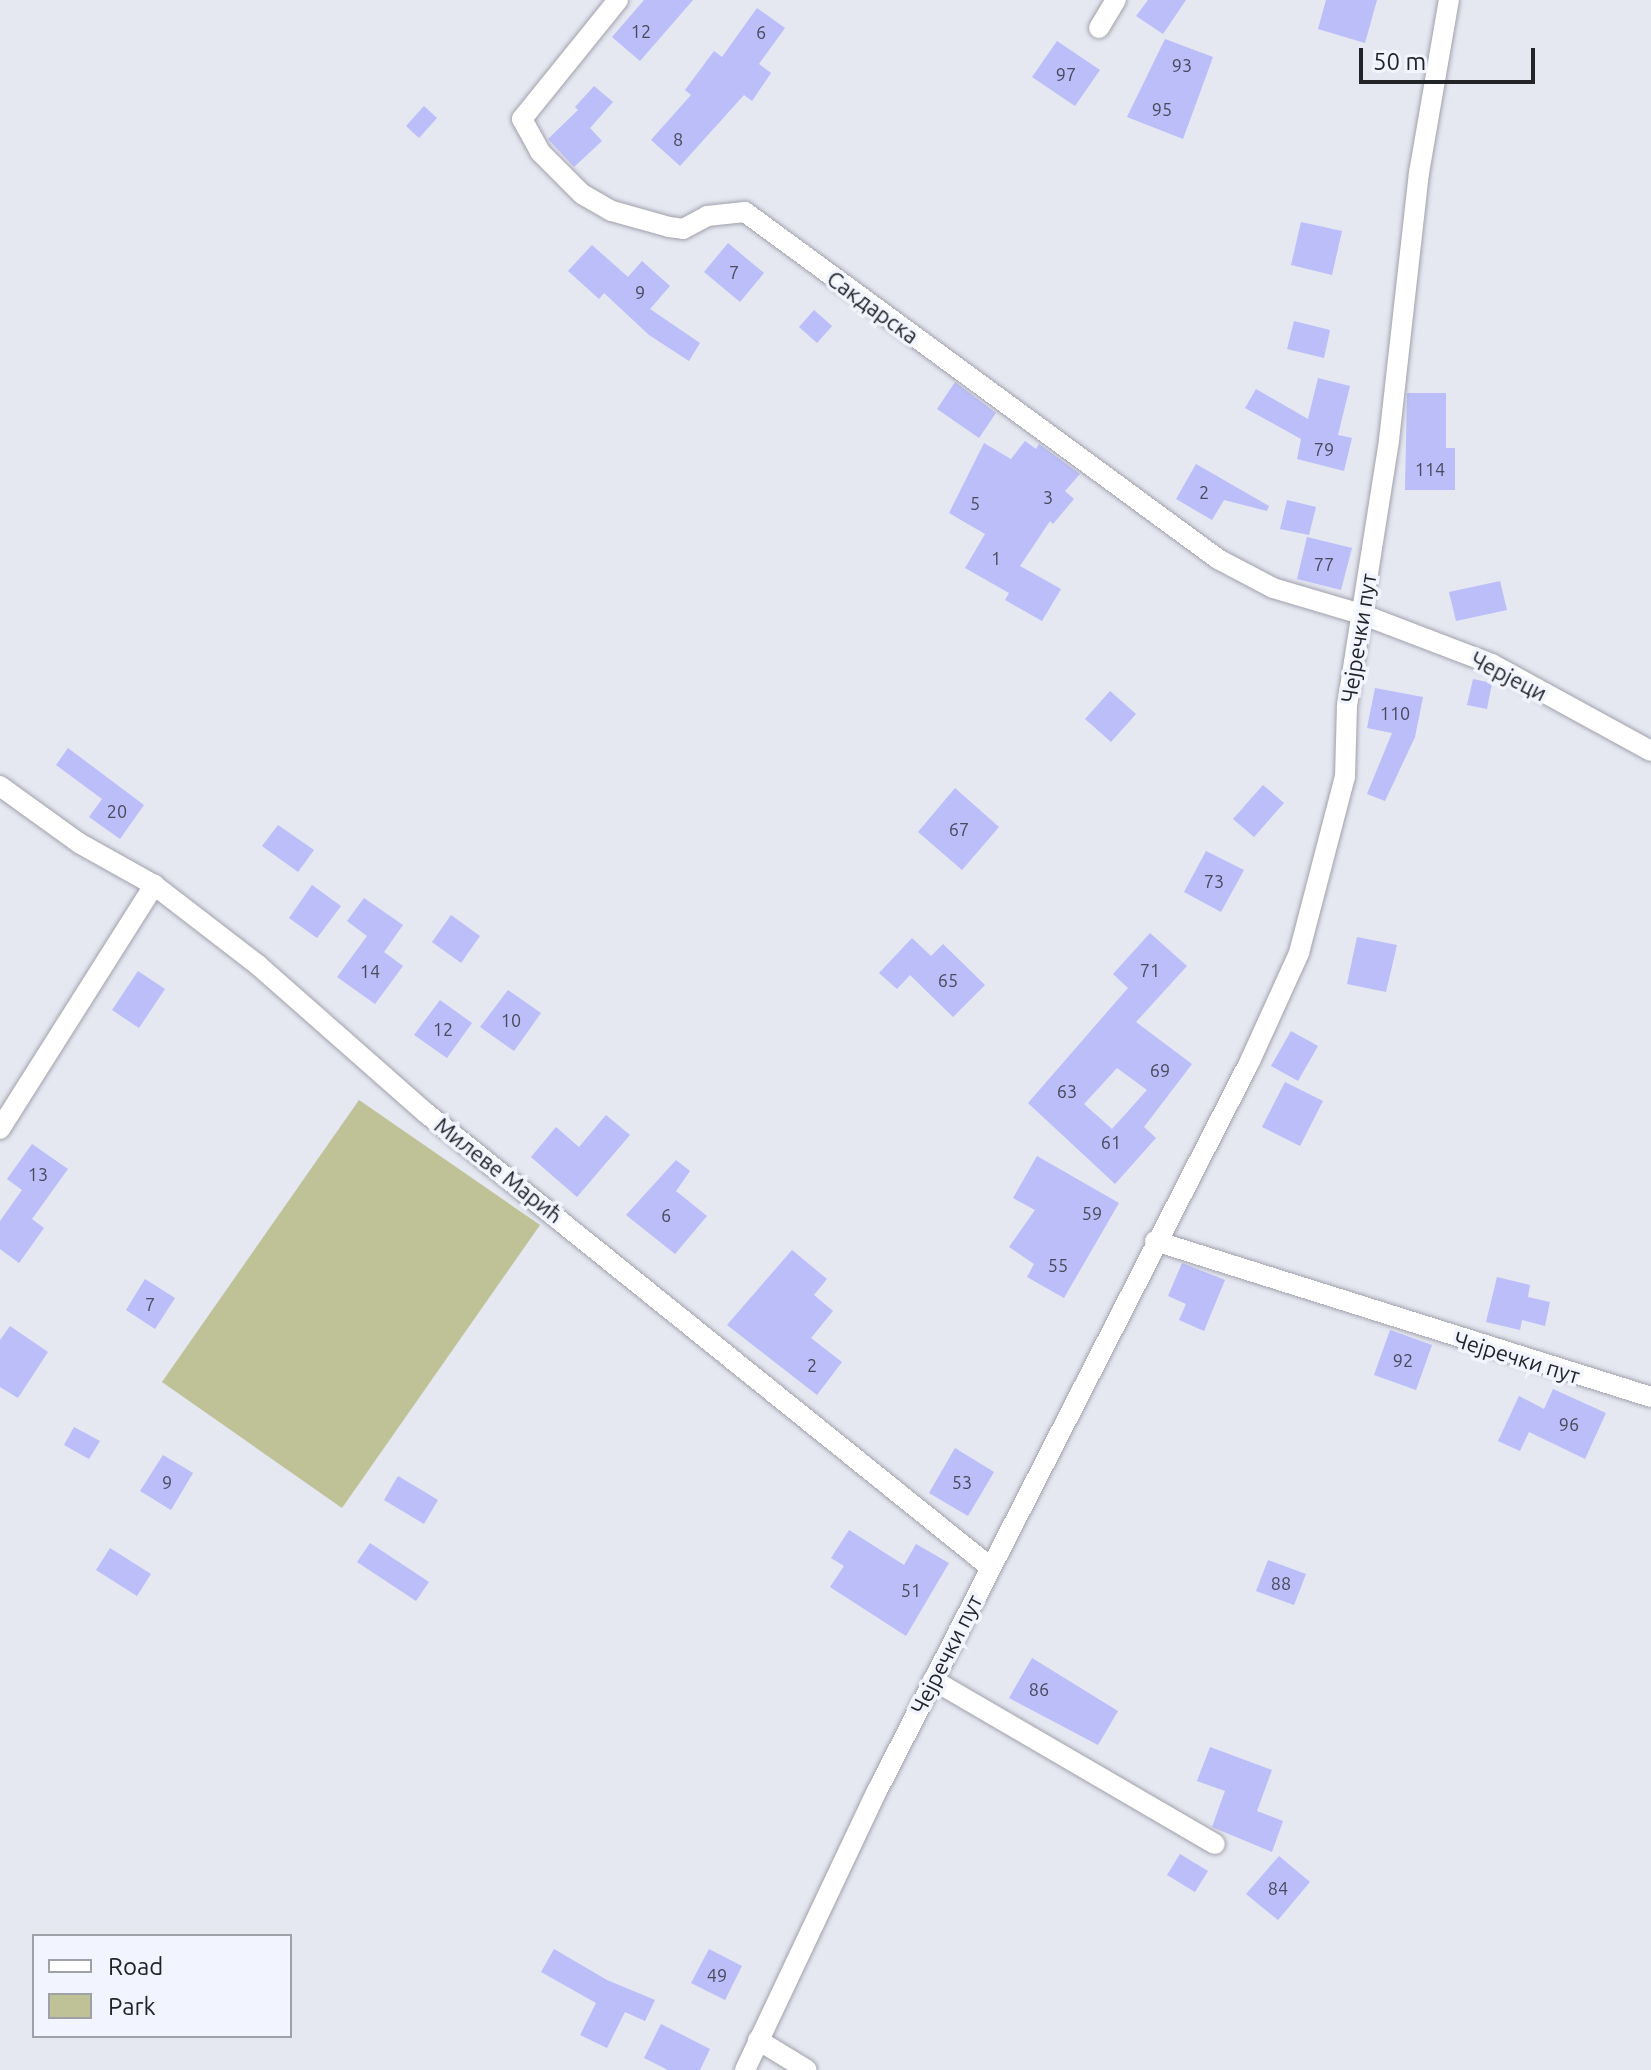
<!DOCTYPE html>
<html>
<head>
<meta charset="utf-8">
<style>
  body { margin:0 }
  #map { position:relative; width:1651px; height:2070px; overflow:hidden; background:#e5e7f1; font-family:Ubuntu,sans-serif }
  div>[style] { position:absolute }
  .green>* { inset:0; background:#bec296 }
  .building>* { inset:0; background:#bbbef8 }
  .roads { filter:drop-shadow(0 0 2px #a0a1ab) drop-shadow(0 0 2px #a0a1ab) }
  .street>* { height:20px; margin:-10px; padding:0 10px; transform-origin:10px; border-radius:10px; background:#fff }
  span { translate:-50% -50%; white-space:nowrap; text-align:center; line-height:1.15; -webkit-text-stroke:7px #f2f4ff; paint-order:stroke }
  .number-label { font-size:18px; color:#494a5c }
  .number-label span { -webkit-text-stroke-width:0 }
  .street-label { font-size:22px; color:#232428 }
  .legend { position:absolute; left:32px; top:1934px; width:260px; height:104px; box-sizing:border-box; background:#f2f4ff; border:2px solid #9fa1a9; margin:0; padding:10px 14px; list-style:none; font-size:24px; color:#232428 }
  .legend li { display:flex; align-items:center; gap:16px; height:40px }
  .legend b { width:40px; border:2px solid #9fa1a9 }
  .scale { position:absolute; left:1359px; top:48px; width:176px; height:36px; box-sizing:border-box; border:4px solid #232428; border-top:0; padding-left:10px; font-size:24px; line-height:28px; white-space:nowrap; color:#232428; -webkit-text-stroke:6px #f2f4ff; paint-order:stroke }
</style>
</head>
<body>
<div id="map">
  <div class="green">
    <i style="clip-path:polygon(359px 1100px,540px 1225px,342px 1508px,162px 1382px)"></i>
  </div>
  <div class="building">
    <i style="clip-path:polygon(644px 0,693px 0,640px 61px,612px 37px)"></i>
    <i style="clip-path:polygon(1148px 0,1186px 0,1163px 34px,1136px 16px)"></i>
    <i style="clip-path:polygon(1326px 0,1377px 0,1365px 43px,1318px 29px)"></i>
    <i style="clip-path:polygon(757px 8px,785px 28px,759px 64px,771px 73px,752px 101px,744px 95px,680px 166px,651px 140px,691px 95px,685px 90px,714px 51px,722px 57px)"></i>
    <i style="clip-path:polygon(1165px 39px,1213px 57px,1183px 139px,1127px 117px)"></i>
    <i style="clip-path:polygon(1057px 41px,1100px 70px,1075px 106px,1032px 77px)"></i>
    <i style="clip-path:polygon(594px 86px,613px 102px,590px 128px,602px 141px,574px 167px,548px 139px,578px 110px,575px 107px)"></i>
    <i style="clip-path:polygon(424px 106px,437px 118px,419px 138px,406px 126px)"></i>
    <i style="clip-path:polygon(1301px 222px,1342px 231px,1332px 275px,1291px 265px)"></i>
    <i style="clip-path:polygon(728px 243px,764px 273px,740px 302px,704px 272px)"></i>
    <i style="clip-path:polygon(592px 245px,628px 277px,642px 261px,670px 286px,650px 309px,700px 343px,689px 361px,649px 335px,604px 293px,599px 299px,568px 271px)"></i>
    <i style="clip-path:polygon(814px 310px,832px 326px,817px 343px,799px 327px)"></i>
    <i style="clip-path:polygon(1294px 321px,1330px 330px,1324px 358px,1287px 349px)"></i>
    <i style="clip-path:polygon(1318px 378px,1350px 386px,1338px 435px,1352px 438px,1344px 471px,1297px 459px,1301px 439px,1245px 408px,1256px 389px,1308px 419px)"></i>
    <i style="clip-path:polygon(955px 382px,996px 413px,979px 438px,937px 409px)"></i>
    <i style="clip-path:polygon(1407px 393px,1446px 393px,1446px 448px,1455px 448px,1455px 490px,1405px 490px)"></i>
    <i style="clip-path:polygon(1025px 441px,1036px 449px,1039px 444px,1080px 474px,1065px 491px,1074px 499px,1053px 524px,1050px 521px,1020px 566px,1061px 589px,1042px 621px,1005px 600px,1009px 593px,965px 568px,985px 534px,949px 513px,984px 443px,1011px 459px)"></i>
    <i style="clip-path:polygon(1196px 464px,1269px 506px,1267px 511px,1224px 500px,1212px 520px,1176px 499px)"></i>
    <i style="clip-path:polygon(1287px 500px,1316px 507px,1309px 535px,1280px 529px)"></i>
    <i style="clip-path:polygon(1307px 537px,1352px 548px,1341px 590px,1297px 579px)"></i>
    <i style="clip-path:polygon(1500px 581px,1507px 610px,1456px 621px,1449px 592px)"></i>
    <i style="clip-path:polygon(1473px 679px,1492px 683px,1487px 709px,1467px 705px)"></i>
    <i style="clip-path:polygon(1375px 688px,1423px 697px,1415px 737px,1385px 801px,1367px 794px,1392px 733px,1367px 728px)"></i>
    <i style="clip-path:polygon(1110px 691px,1136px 714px,1111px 742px,1085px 719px)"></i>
    <i style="clip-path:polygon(68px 748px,144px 805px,120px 839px,89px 817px,102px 799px,56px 765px)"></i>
    <i style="clip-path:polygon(1263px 785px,1284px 803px,1254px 837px,1233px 819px)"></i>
    <i style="clip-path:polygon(955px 788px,999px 827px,962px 870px,918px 832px)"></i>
    <i style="clip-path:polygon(278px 825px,314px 850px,298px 872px,262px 846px)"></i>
    <i style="clip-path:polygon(1206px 851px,1244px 870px,1221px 912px,1184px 892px)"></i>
    <i style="clip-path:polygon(312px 885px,341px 906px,317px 938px,289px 918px)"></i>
    <i style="clip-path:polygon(364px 898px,403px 925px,384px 952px,403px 966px,375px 1004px,337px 977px,367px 936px,347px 921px)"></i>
    <i style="clip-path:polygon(451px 915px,480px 936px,461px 963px,432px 942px)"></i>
    <i style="clip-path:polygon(evenodd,1150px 933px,1187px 966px,1136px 1022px,1192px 1064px,1144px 1127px,1156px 1138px,1115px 1184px,1028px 1103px,1128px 988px,1113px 974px,1150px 933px,1117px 1068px,1147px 1090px,1112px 1129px,1084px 1104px,1117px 1068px)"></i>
    <i style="clip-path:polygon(1357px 937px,1397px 945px,1386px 992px,1347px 984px)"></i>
    <i style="clip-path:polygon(912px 938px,931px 956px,943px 944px,985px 985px,953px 1017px,910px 975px,897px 989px,879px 973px)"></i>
    <i style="clip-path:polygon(138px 971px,165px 989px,139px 1028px,112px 1010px)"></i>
    <i style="clip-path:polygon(508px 990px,541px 1013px,514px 1051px,480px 1027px)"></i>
    <i style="clip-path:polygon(440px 1000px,472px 1023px,447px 1058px,414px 1035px)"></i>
    <i style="clip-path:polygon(1291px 1031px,1318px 1046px,1298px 1081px,1271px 1066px)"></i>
    <i style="clip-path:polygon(1285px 1082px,1323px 1101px,1300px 1146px,1262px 1127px)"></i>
    <i style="clip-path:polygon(606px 1115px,630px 1135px,577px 1197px,531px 1157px,556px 1127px,579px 1147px)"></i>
    <i style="clip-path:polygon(32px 1144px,68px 1169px,32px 1219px,44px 1228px,19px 1263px,0 1249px,0 1221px,22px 1190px,7px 1179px)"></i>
    <i style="clip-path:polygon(1037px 1156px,1119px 1203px,1064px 1298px,1027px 1277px,1034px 1264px,1009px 1247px,1035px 1210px,1013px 1198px)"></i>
    <i style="clip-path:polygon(676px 1160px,690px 1171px,676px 1191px,707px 1216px,675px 1254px,626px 1215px)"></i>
    <i style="clip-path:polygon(792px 1250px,827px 1279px,814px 1295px,833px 1311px,811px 1338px,842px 1362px,817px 1395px,727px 1325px)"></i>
    <i style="clip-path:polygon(1182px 1263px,1225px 1280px,1204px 1331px,1179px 1320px,1186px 1304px,1168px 1296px)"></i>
    <i style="clip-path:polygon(1497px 1277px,1530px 1285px,1528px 1297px,1550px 1302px,1545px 1326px,1522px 1320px,1520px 1330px,1486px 1322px)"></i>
    <i style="clip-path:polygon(145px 1279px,175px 1298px,155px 1329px,126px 1310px)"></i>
    <i style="clip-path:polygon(10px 1326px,48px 1352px,18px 1398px,0 1387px,0 1340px)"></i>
    <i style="clip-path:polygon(1390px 1330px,1432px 1345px,1416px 1390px,1374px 1375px)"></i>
    <i style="clip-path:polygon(1553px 1389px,1606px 1413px,1585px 1459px,1529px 1432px,1520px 1451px,1498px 1441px,1519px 1396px,1544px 1409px)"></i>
    <i style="clip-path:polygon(74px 1427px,100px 1441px,89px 1459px,64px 1445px)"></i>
    <i style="clip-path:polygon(955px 1448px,994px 1472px,968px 1516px,929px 1493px)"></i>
    <i style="clip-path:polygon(163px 1455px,193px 1473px,171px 1510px,140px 1491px)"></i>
    <i style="clip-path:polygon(398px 1476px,438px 1500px,424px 1524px,384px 1500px)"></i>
    <i style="clip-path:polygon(849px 1530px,904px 1565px,916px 1544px,949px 1563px,906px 1636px,830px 1587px,844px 1566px,831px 1558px)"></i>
    <i style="clip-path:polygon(370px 1543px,429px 1582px,416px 1601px,357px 1562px)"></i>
    <i style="clip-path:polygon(110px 1548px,151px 1574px,137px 1596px,96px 1570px)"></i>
    <i style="clip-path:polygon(1268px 1560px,1306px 1574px,1294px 1605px,1256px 1591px)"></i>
    <i style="clip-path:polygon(1032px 1658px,1118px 1711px,1098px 1745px,1009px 1698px)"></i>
    <i style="clip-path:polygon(1210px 1747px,1272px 1770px,1257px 1811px,1283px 1821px,1272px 1852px,1212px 1827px,1225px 1791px,1197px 1781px)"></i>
    <i style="clip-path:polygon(1180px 1854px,1208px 1871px,1195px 1892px,1167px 1875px)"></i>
    <i style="clip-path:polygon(1279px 1856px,1310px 1882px,1278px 1920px,1246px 1894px)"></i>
    <i style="clip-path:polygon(554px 1949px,607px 1980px,655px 2000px,645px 2021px,625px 2012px,607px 2048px,580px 2035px,596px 2003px,541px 1972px)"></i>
    <i style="clip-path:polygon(709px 1949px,742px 1966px,725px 2000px,691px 1983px)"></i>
    <i style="clip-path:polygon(661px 2024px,710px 2049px,700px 2070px,668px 2070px,644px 2058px)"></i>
  </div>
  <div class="roads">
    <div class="street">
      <i style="left:618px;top:0;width:153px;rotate:128.9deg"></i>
      <i style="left:522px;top:119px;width:38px;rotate:61deg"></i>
      <i style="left:540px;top:152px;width:59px;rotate:45deg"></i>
      <i style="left:582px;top:194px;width:34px;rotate:30deg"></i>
      <i style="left:612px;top:211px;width:59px;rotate:15.7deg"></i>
      <i style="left:669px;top:227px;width:14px;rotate:8deg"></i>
      <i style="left:683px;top:229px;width:27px;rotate:-28deg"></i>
      <i style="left:707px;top:216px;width:38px;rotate:-6deg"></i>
      <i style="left:745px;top:212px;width:587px;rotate:36.26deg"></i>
      <i style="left:1218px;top:559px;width:62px;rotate:27.8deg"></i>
      <i style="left:1273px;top:588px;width:92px;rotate:16.5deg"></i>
      <i style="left:1361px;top:614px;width:140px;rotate:20.9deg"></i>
      <i style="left:1492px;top:664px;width:181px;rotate:28.7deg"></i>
      <i style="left:1099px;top:28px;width:33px;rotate:-59deg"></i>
      <i style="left:0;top:786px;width:97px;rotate:35.8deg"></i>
      <i style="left:79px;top:843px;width:86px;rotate:29.2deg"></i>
      <i style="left:154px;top:885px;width:131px;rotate:37.6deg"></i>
      <i style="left:258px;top:965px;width:224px;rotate:41.4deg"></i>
      <i style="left:426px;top:1113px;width:724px;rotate:38.83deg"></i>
      <i style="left:0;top:1129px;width:289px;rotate:-57.7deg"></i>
      <i style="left:1155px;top:1241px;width:520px;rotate:17.46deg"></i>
      <i style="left:933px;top:1680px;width:326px;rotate:30.2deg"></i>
      <i style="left:758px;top:2040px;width:57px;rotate:31.5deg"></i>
      <i style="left:745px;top:2070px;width:311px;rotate:-64.7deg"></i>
      <i style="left:878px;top:1789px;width:818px;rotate:-62.93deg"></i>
      <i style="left:1250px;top:1061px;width:119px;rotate:-65.6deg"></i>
      <i style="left:1299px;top:953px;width:182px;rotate:-75.4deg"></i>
      <i style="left:1345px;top:777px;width:71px;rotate:-88.4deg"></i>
      <i style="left:1347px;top:706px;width:269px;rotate:-81deg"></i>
      <i style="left:1389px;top:440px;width:269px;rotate:-83.6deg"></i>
      <i style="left:1419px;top:173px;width:176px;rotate:-80.2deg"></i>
    </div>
  </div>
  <div class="number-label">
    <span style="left:641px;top:31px">12</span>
    <span style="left:761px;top:32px">6</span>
    <span style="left:1182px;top:65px">93</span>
    <span style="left:1066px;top:74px">97</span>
    <span style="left:1162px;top:109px">95</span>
    <span style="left:678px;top:139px">8</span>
    <span style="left:734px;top:272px">7</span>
    <span style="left:640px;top:292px">9</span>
    <span style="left:1324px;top:449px">79</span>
    <span style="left:1430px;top:469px">114</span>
    <span style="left:1204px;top:492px">2</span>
    <span style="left:1048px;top:497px">3</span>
    <span style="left:975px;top:503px">5</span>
    <span style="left:996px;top:558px">1</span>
    <span style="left:1324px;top:564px">77</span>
    <span style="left:1395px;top:713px">110</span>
    <span style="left:117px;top:811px">20</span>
    <span style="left:959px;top:829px">67</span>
    <span style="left:1214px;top:881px">73</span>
    <span style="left:1150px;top:970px">71</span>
    <span style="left:370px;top:971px">14</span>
    <span style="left:948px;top:980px">65</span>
    <span style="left:511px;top:1020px">10</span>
    <span style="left:443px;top:1029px">12</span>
    <span style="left:1160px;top:1070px">69</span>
    <span style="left:1067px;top:1091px">63</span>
    <span style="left:1111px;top:1142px">61</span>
    <span style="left:38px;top:1174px">13</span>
    <span style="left:1092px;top:1213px">59</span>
    <span style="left:666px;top:1215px">6</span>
    <span style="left:1058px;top:1265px">55</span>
    <span style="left:150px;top:1304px">7</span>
    <span style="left:1403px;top:1360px">92</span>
    <span style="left:812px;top:1365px">2</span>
    <span style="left:1569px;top:1424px">96</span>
    <span style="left:167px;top:1482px">9</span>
    <span style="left:962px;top:1482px">53</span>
    <span style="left:1281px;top:1583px">88</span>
    <span style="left:911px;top:1590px">51</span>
    <span style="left:1039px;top:1689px">86</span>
    <span style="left:1278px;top:1888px">84</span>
    <span style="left:717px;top:1975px">49</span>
  </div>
  <div class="street-label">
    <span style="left:873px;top:307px;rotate:36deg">Сакдарска</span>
    <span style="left:1358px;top:638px;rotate:-81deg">Чејречки пут</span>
    <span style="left:1509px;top:676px;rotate:27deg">Черјеци</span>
    <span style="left:499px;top:1170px;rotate:38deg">Милеве Мaрић</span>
    <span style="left:1517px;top:1357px;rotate:17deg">Чејречки пут</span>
    <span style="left:946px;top:1654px;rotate:-63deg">Чејречки пут</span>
  </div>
  <ul class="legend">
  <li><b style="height:10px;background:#fff"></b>Road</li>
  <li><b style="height:22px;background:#bec296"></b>Park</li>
  </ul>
  <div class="scale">50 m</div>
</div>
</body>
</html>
